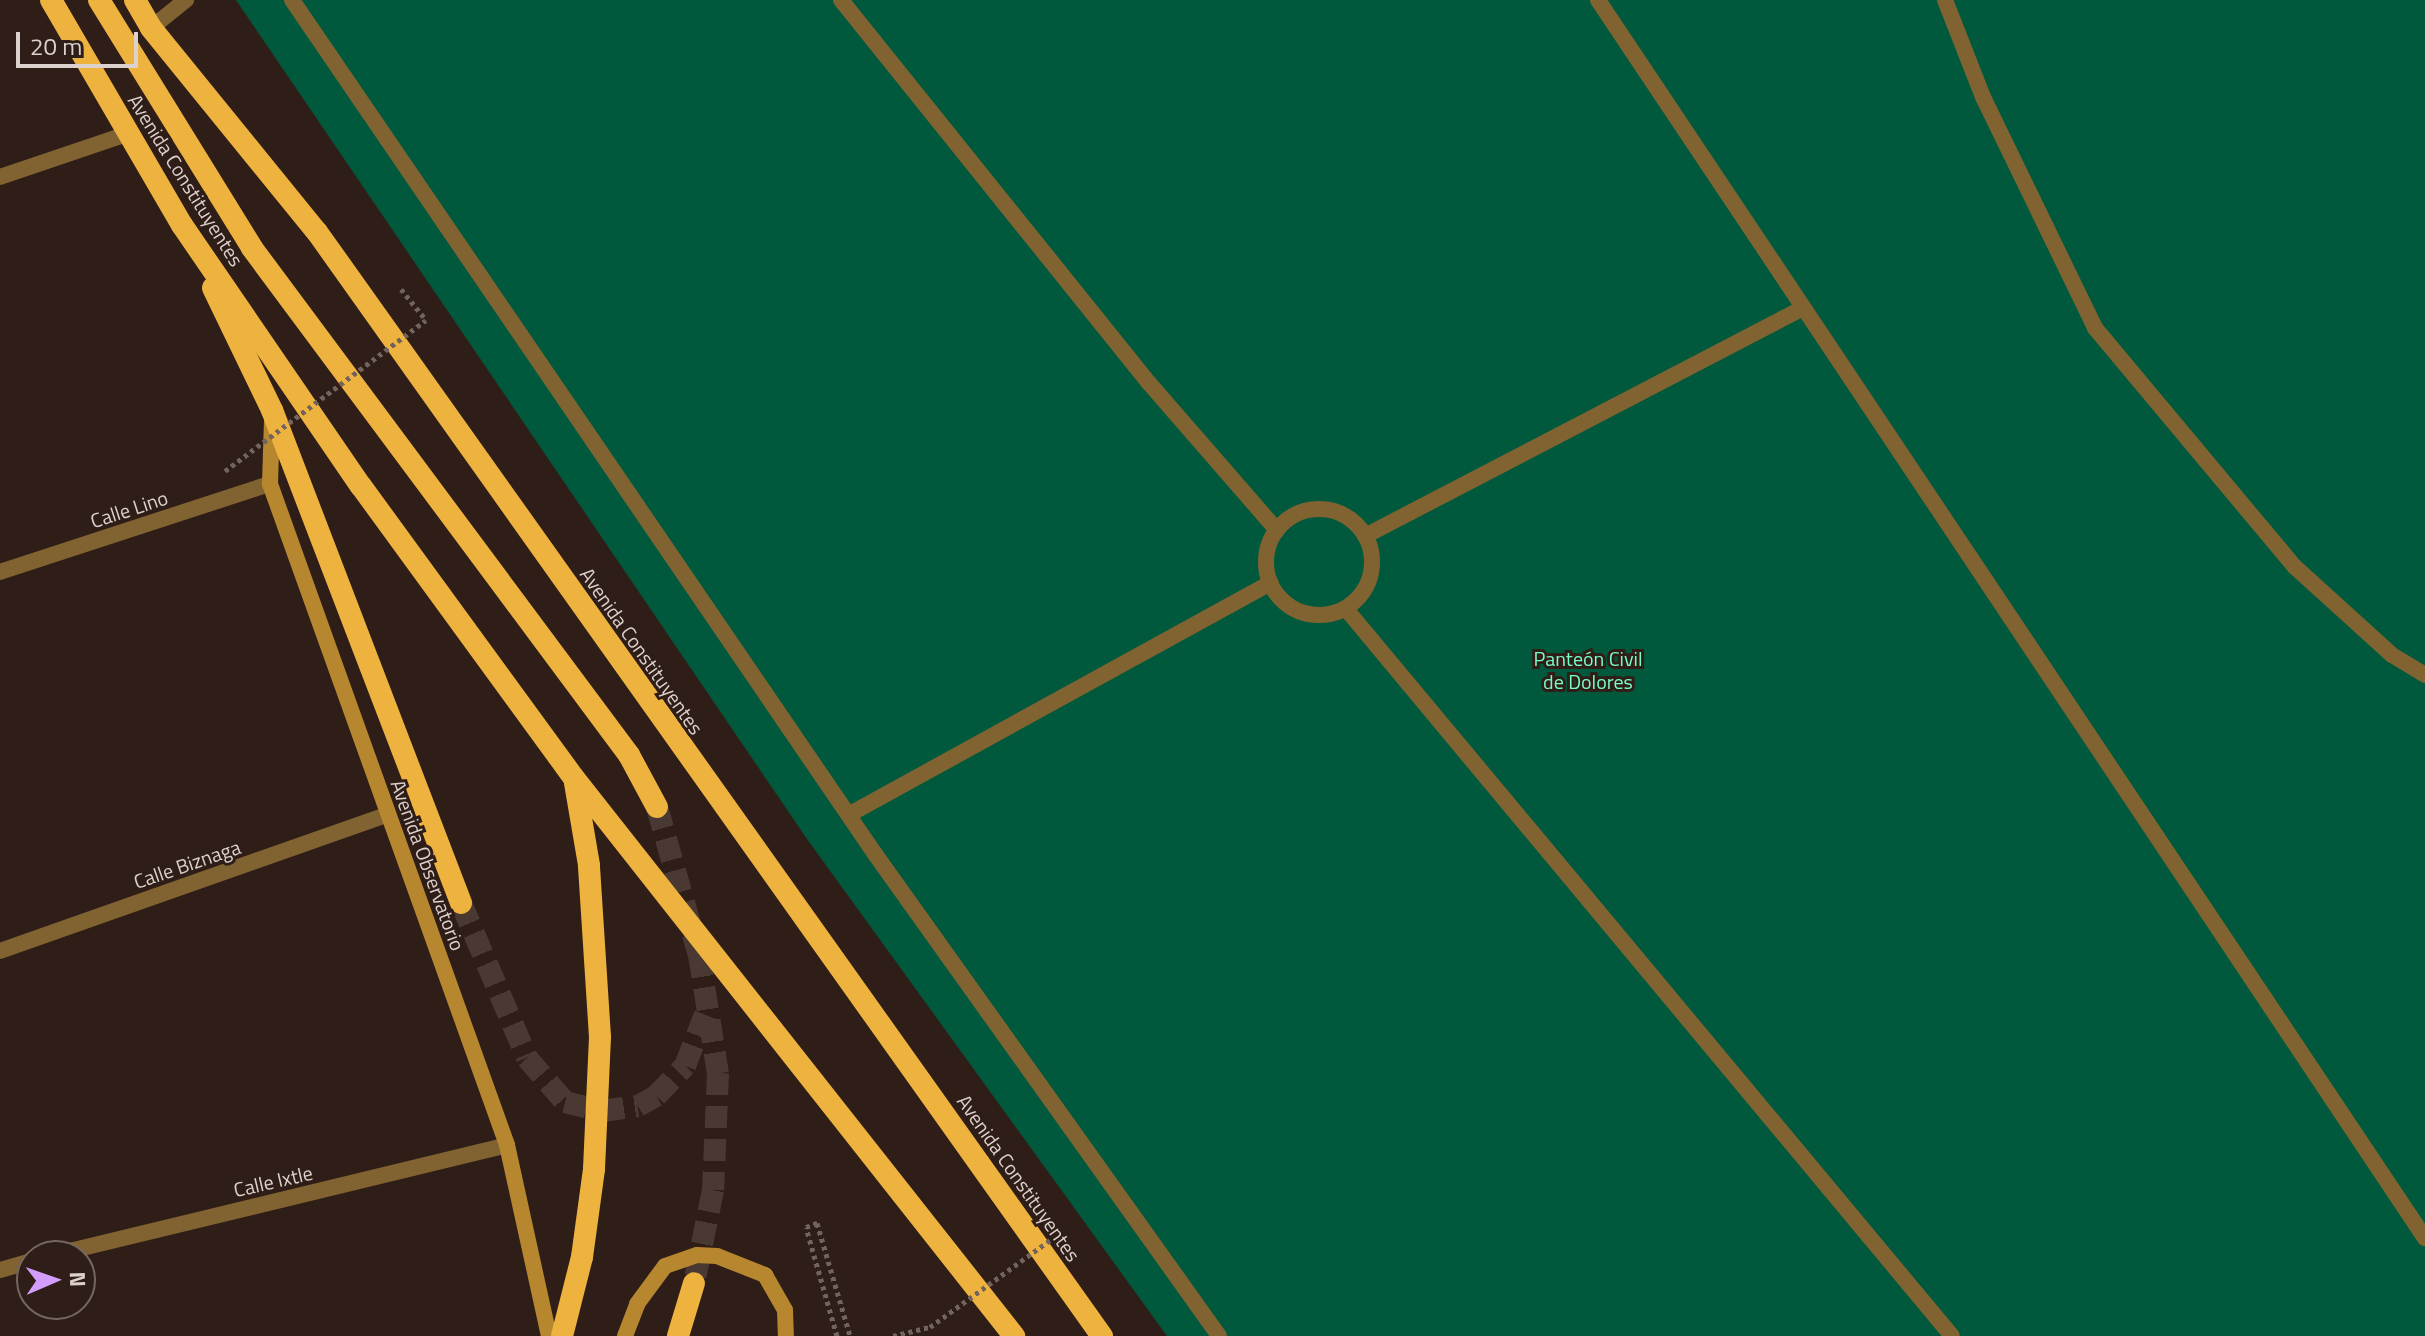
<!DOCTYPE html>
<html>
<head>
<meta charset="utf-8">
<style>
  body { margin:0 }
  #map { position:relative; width:2425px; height:1336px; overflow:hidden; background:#2f1e17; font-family:"Titillium Web",sans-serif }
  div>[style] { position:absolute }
  .green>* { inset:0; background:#00593d }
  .trunk-tunnel>* { height:22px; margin-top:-11px; transform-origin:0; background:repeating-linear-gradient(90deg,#493932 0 22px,transparent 0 33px) }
  .path>* { height:5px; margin-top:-2.5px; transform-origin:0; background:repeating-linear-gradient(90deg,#72635d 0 4px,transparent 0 8px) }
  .service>* { height:16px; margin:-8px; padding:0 8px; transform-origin:8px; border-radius:8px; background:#816331 }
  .service>.ring { margin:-8px; padding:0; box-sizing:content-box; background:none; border:16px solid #816331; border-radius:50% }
  .minor>* { height:16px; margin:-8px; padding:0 8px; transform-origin:8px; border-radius:8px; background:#816331 }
  .secondary>* { height:16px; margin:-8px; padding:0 8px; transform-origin:8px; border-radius:8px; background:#b7872f }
  .trunk>* { height:22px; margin:-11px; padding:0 11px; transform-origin:11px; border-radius:11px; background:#eeb23e }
  .path-bridge>* { height:5px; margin-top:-2.5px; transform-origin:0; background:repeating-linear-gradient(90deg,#72635d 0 4px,transparent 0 8px) }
  span { translate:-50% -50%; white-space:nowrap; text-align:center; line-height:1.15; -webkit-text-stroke:6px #2f1e17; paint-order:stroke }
  .street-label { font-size:20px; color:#ddd1cd }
  .park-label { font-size:20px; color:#77fdc6 }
  .north { position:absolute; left:16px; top:1240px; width:80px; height:80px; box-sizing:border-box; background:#2f1e17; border:2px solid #756660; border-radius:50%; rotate:88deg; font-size:22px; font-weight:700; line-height:32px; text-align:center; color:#ddd1cd }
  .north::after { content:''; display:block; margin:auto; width:28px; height:36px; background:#d29dfd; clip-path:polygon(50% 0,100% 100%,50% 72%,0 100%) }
  .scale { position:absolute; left:16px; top:32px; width:122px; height:36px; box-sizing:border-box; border:4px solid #ddd1cd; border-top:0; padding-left:10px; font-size:24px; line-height:28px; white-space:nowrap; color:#ddd1cd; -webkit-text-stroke:6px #2f1e17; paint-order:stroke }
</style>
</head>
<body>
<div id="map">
  <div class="green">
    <i style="clip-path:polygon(236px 0,2425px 0,2425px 1336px,1167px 1336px,807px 839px)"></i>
  </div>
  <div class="trunk-tunnel">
    <i style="left:657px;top:807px;width:154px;rotate:74.2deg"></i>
    <i style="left:699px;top:955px;width:120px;rotate:80.9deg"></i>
    <i style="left:718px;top:1073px;width:117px;rotate:92.4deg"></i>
    <i style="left:713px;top:1190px;width:95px;rotate:101.5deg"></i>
    <i style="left:461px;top:903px;width:168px;rotate:66.9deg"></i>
    <i style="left:527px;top:1058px;width:58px;rotate:49.2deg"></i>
    <i style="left:565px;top:1102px;width:38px;rotate:14deg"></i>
    <i style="left:602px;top:1111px;width:36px;rotate:-8deg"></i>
    <i style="left:638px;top:1106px;width:21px;rotate:-29deg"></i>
    <i style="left:656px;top:1096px;width:42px;rotate:-46deg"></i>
    <i style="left:685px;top:1066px;width:58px;rotate:-68.7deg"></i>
  </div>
  <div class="path">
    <i style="left:401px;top:289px;width:40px;rotate:51deg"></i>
    <i style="left:837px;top:1336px;width:113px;rotate:-105.9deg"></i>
    <i style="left:806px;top:1227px;width:12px;rotate:-20deg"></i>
    <i style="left:817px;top:1223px;width:118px;rotate:73.7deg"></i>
  </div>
  <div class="service">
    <i style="left:292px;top:0;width:1034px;rotate:55.68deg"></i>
    <i style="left:875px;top:854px;width:592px;rotate:54.48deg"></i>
    <i style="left:841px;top:0;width:491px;rotate:51.2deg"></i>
    <i style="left:1149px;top:383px;width:195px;rotate:49deg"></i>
    <i style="left:1598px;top:0;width:1489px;rotate:56.26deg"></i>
    <i style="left:1945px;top:0;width:104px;rotate:68.6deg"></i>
    <i style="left:1983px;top:97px;width:257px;rotate:64.1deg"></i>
    <i style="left:2095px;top:328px;width:312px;rotate:50.1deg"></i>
    <i style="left:2295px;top:567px;width:131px;rotate:42.2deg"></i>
    <i style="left:2392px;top:655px;width:39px;rotate:31deg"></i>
    <i style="left:151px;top:28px;width:45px;rotate:-38.7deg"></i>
    <i class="ring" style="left:1266px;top:509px;width:90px;height:90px"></i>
    <i style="left:1365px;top:536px;width:494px;rotate:-27.5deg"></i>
    <i style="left:1346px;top:609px;width:946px;rotate:50.19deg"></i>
    <i style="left:850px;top:814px;width:480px;rotate:-28.8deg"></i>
  </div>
  <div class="minor">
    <i style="left:0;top:177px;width:134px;rotate:-18.7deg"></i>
    <i style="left:0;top:572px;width:284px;rotate:-18.1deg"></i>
    <i style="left:0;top:951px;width:411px;rotate:-19.4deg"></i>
    <i style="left:49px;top:1256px;width:471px;rotate:-13.6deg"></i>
    <i style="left:0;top:1270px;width:33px;rotate:-16deg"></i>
  </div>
  <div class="secondary">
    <i style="left:272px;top:420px;width:64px;rotate:91.8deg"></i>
    <i style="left:270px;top:484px;width:702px;rotate:70.27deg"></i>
    <i style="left:507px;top:1145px;width:196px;rotate:77.6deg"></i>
    <i style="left:625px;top:1336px;width:34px;rotate:-69deg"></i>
    <i style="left:637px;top:1304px;width:47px;rotate:-53.6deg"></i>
    <i style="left:665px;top:1266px;width:34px;rotate:-19deg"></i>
    <i style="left:697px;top:1255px;width:20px;rotate:3deg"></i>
    <i style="left:717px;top:1256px;width:52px;rotate:21.6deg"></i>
    <i style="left:765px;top:1275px;width:40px;rotate:60.3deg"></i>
    <i style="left:785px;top:1310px;width:26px;rotate:88deg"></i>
  </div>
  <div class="trunk">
    <i style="left:51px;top:0;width:260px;rotate:59.8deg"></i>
    <i style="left:182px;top:225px;width:316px;rotate:55.6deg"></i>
    <i style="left:361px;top:486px;width:361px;rotate:53.9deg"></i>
    <i style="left:574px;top:778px;width:711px;rotate:51.74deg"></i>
    <i style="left:99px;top:0;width:291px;rotate:58.3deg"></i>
    <i style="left:252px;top:248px;width:632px;rotate:53.37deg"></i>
    <i style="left:629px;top:755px;width:59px;rotate:61.7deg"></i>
    <i style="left:135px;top:0;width:32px;rotate:60deg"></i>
    <i style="left:151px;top:28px;width:263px;rotate:50.9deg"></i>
    <i style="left:317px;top:232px;width:1355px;rotate:54.59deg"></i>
    <i style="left:213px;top:288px;width:136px;rotate:64.2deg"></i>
    <i style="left:272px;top:410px;width:528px;rotate:69.02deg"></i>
    <i style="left:562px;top:1336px;width:81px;rotate:-75.8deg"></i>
    <i style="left:582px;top:1257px;width:89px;rotate:-82.2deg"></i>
    <i style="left:594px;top:1169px;width:132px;rotate:-87.4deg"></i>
    <i style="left:600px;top:1037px;width:172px;rotate:-93.7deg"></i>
    <i style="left:589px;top:865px;width:83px;rotate:-99.7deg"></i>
    <i style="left:678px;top:1336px;width:55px;rotate:-73.2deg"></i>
  </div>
  <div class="path-bridge">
    <i style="left:225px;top:471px;width:251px;rotate:-36.9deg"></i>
    <i style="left:893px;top:1336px;width:38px;rotate:-14deg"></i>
    <i style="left:930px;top:1327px;width:162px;rotate:-35.9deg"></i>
  </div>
  <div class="street-label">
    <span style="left:186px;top:180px;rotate:58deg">Avenida Constituyentes</span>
    <span style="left:129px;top:509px;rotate:-18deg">Calle Lino</span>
    <span style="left:642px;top:651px;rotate:55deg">Avenida Constituyentes</span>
    <span style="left:187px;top:864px;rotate:-19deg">Calle Biznaga</span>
    <span style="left:428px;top:865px;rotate:70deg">Avenida Observatorio</span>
    <span style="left:1019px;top:1178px;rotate:55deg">Avenida Constituyentes</span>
    <span style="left:273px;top:1181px;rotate:-13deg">Calle Ixtle</span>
  </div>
  <div class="park-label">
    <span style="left:1588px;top:670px">Panteón Civil<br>de Dolores</span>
  </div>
  <div class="north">N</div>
  <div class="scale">20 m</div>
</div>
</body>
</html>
